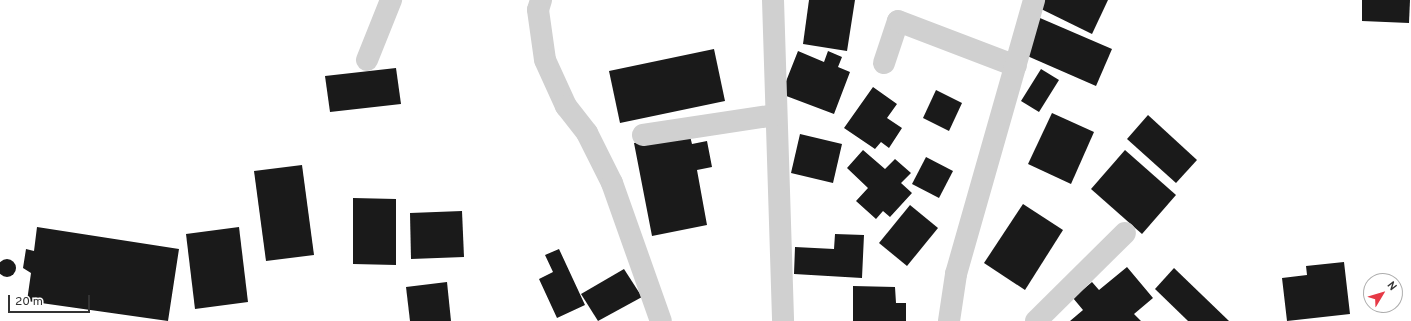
<!DOCTYPE html>
<html>
<head>
<meta charset="utf-8">
<style>
  body { margin:0 }
  #map { position:relative; width:1411px; height:321px; overflow:hidden; background:#fff; font-family:Overpass,sans-serif }
  div>[style] { position:absolute }
  .building>* { inset:0; background:#1a1a1a }
  .round { border-radius:50% }
  .street>* { height:22px; margin:-11px; padding:0 11px; transform-origin:11px; border-radius:11px; background:#d0d0d0 }
  span { translate:-50% -50%; white-space:nowrap; text-align:center; line-height:1.15; -webkit-text-stroke:4px #fff; paint-order:stroke }
  .north { position:absolute; left:1363px; top:273px; width:40px; height:40px; box-sizing:border-box; background:#fff; border:1px solid #adadad; border-radius:50%; rotate:52deg; font-size:11px; font-weight:700; line-height:16px; text-align:center; color:#333 }
  .north::after { content:''; display:block; margin:auto; width:14px; height:18px; background:#e63946; clip-path:polygon(50% 0,100% 100%,50% 72%,0 100%) }
  .scale { position:absolute; left:8px; top:295px; width:82px; height:18px; box-sizing:border-box; border:2px solid #333; border-top:0; padding-left:5px; font-size:12px; line-height:14px; white-space:nowrap; color:#333; -webkit-text-stroke:3px #fff; paint-order:stroke }
</style>
</head>
<body>
<div id="map">
  <div class="building">
    <i style="clip-path:polygon(809px 0,855px 0,847px 51px,803px 44px)"></i>
    <i style="clip-path:polygon(1041px 0,1108px 0,1092px 34px,1037px 7px)"></i>
    <i style="clip-path:polygon(1362px 0,1410px 0,1409px 23px,1362px 21px)"></i>
    <i style="clip-path:polygon(1040px 18px,1112px 49px,1096px 86px,1025px 55px)"></i>
    <i style="clip-path:polygon(714px 49px,725px 101px,620px 123px,609px 71px)"></i>
    <i style="clip-path:polygon(798px 51px,824px 62px,828px 51px,842px 57px,838px 67px,850px 72px,834px 114px,781px 94px)"></i>
    <i style="clip-path:polygon(396px 68px,401px 104px,330px 112px,325px 76px)"></i>
    <i style="clip-path:polygon(1041px 69px,1059px 80px,1039px 112px,1021px 101px)"></i>
    <i style="clip-path:polygon(873px 87px,897px 104px,887px 118px,902px 128px,889px 148px,881px 142px,875px 149px,844px 128px)"></i>
    <i style="clip-path:polygon(936px 90px,962px 103px,949px 131px,923px 118px)"></i>
    <i style="clip-path:polygon(1052px 113px,1094px 132px,1071px 184px,1028px 164px)"></i>
    <i style="clip-path:polygon(1148px 115px,1197px 160px,1176px 183px,1127px 139px)"></i>
    <i style="clip-path:polygon(689px 132px,692px 144px,707px 141px,712px 167px,697px 170px,707px 225px,652px 236px,634px 143px)"></i>
    <i style="clip-path:polygon(800px 134px,842px 144px,833px 183px,791px 173px)"></i>
    <i style="clip-path:polygon(863px 150px,885px 169px,895px 159px,911px 173px,901px 183px,912px 193px,890px 217px,883px 211px,876px 219px,856px 201px,868px 188px,847px 168px)"></i>
    <i style="clip-path:polygon(1125px 150px,1176px 195px,1142px 234px,1091px 189px)"></i>
    <i style="clip-path:polygon(926px 157px,953px 171px,939px 198px,912px 184px)"></i>
    <i style="clip-path:polygon(302px 165px,314px 255px,266px 261px,254px 171px)"></i>
    <i style="clip-path:polygon(353px 198px,396px 199px,396px 265px,353px 264px)"></i>
    <i style="clip-path:polygon(1023px 204px,1063px 230px,1025px 290px,984px 263px)"></i>
    <i style="clip-path:polygon(910px 205px,938px 228px,907px 266px,879px 243px)"></i>
    <i style="clip-path:polygon(462px 211px,464px 257px,411px 259px,410px 213px)"></i>
    <i style="clip-path:polygon(37px 227px,179px 249px,168px 321px,27px 301px,31px 273px,23px 268px,26px 249px,34px 251px)"></i>
    <i style="clip-path:polygon(239px 227px,248px 302px,195px 309px,186px 234px)"></i>
    <i style="clip-path:polygon(835px 234px,864px 235px,862px 278px,794px 274px,795px 247px,834px 249px)"></i>
    <i style="clip-path:polygon(559px 249px,585px 305px,557px 318px,539px 279px,553px 272px,545px 255px)"></i>
    <i class="round" style="left:-2px;top:259px;width:18px;height:18px"></i>
    <i style="clip-path:polygon(1344px 262px,1350px 314px,1287px 321px,1282px 278px,1307px 275px,1306px 266px)"></i>
    <i style="clip-path:polygon(1127px 267px,1153px 298px,1134px 314px,1141px 321px,1070px 321px,1083px 310px,1073px 298px,1092px 282px,1099px 290px)"></i>
    <i style="clip-path:polygon(1174px 268px,1229px 321px,1188px 321px,1155px 289px)"></i>
    <i style="clip-path:polygon(624px 269px,642px 297px,598px 321px,581px 294px)"></i>
    <i style="clip-path:polygon(447px 282px,451px 321px,410px 321px,406px 287px)"></i>
    <i style="clip-path:polygon(853px 286px,895px 287px,896px 303px,906px 303px,906px 321px,853px 321px)"></i>
  </div>
  <div class="street">
    <i style="left:541px;top:0;width:10px;rotate:107deg"></i>
    <i style="left:538px;top:10px;width:50px;rotate:82deg"></i>
    <i style="left:545px;top:60px;width:51px;rotate:65.5deg"></i>
    <i style="left:566px;top:106px;width:34px;rotate:52deg"></i>
    <i style="left:587px;top:133px;width:56px;rotate:63.4deg"></i>
    <i style="left:612px;top:183px;width:146px;rotate:70.5deg"></i>
    <i style="left:773px;top:0;width:321px;rotate:88.2deg"></i>
    <i style="left:367px;top:60px;width:65px;rotate:-68.2deg"></i>
    <i style="left:884px;top:63px;width:44px;rotate:-71.6deg"></i>
    <i style="left:898px;top:21px;width:126px;rotate:20.9deg"></i>
    <i style="left:643px;top:135px;width:134px;rotate:-8.6deg"></i>
    <i style="left:949px;top:321px;width:48px;rotate:-81.5deg"></i>
    <i style="left:956px;top:274px;width:285px;rotate:-74.1deg"></i>
    <i style="left:1036px;top:321px;width:125px;rotate:-44.7deg"></i>
  </div>
  <div class="north">N</div>
  <div class="scale">20 m</div>
</div>
</body>
</html>
